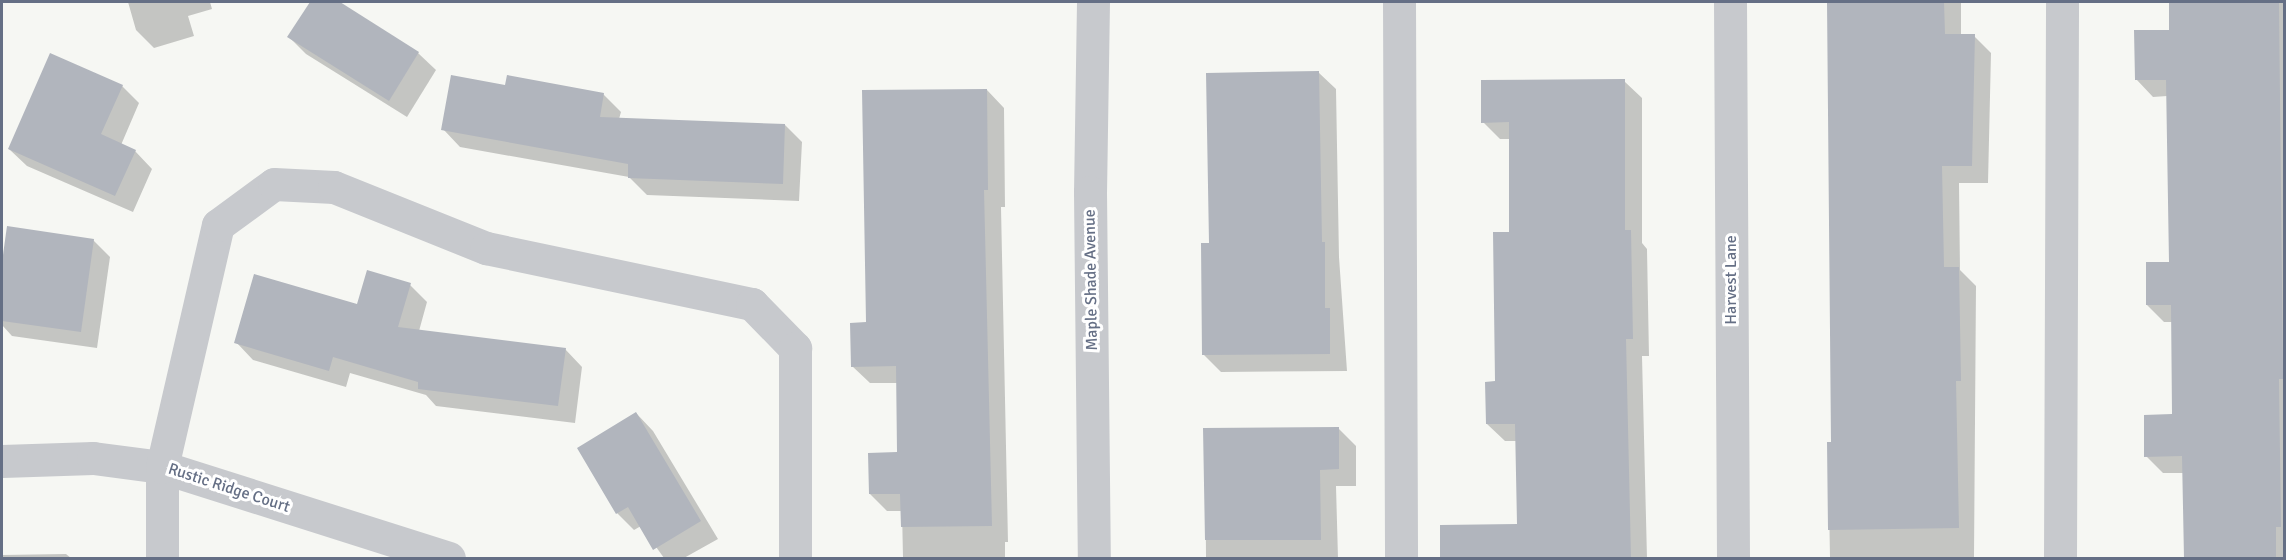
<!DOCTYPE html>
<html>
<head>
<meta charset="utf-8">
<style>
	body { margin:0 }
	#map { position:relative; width:2286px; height:560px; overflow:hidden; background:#f6f7f3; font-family:Signika,sans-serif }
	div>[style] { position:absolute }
	.shadow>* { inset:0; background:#0003 }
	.building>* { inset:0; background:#b1b5bd }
	.minor>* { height:33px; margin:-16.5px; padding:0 16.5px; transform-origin:16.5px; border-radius:16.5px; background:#c7c9cd }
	span { translate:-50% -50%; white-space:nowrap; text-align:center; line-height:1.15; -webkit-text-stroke:6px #fff; paint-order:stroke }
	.street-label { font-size:16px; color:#656f85 }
	.frame { position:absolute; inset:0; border:3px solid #656f85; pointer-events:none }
</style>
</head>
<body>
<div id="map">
	<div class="shadow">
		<div style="clip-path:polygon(128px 2px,210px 2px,212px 9px,188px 16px,194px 36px,154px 48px,136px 30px)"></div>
		<div style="clip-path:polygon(311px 2px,337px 2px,418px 53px,436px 70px,407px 117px,306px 54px,289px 37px)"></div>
		<div style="clip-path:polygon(1828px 2px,1961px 2px,1961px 36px,1974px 36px,1991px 53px,1988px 183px,1959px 183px,1960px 270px,1976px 286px,1974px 558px,1830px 558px,1828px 444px,1833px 444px)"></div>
		<div style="clip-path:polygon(2170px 2px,2284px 2px,2284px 558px,2151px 558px,2186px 558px,2184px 473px,2163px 473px,2146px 456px,2173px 416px,2173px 322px,2164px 322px,2147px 305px,2170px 264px,2167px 96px,2153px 97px,2136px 79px,2170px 32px)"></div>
		<div style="clip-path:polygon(1318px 72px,1336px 89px,1339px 257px,1347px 371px,1221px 372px,1204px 355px,1210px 244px)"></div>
		<div style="clip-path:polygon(1624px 81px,1642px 98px,1642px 243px,1647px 249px,1649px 356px,1642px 356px,1647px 558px,1496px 558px,1495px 526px,1519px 525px,1517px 441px,1505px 441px,1487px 424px,1497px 383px,1510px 234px,1511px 139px,1500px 139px,1483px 122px)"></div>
		<div style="clip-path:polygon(122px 86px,139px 103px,121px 145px,135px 151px,152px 169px,133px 212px,27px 166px,9px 149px)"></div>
		<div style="clip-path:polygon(506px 87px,603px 94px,621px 112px,619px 119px,785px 125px,802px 142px,799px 201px,647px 195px,629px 177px,460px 147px,443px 129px)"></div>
		<div style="clip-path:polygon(987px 90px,1004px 108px,1005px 207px,1001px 207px,1008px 542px,1005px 542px,1005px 558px,903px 558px,902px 511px,887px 511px,870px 494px,899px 454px,898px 383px,870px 383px,852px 366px,867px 324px)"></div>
		<div style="clip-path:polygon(8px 228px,93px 240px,110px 257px,97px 348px,12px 336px,2px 325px,2px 273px)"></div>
		<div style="clip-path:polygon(410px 285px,427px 302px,419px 331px,565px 349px,582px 367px,575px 423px,436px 406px,426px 395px,350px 373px,346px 387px,253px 360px,236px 342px,358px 306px)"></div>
		<div style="clip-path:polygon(636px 413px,653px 431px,718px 539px,684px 558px,664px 558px,641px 526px,634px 530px,617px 513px)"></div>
		<div style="clip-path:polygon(1339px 429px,1356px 446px,1356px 486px,1336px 486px,1338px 558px,1206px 558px,1205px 430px)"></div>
		<div style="clip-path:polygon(66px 554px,71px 558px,2px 558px,2px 555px)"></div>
	</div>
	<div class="building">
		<div style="clip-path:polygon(310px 2px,340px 2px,419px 52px,389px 101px,287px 37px)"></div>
		<div style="clip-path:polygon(1827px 2px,1944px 2px,1945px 34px,1975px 34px,1972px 166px,1942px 166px,1944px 267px,1959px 267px,1961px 381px,1956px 381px,1959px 528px,1828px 530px,1827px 442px,1831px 442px)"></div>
		<div style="clip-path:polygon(2169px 2px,2279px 2px,2283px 379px,2279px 379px,2281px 527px,2276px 527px,2276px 558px,2184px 558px,2182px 456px,2144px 457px,2144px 415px,2172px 414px,2171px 305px,2146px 305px,2146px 262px,2169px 262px,2166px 80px,2135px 80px,2134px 30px,2169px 30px)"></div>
		<div style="clip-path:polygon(50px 53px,123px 85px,101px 134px,136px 150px,115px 196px,8px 149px)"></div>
		<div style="clip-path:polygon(1319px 71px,1322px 242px,1325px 242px,1325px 308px,1330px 308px,1330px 354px,1202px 355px,1201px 243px,1209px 243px,1206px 73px)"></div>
		<div style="clip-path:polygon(451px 75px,505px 85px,507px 75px,604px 93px,600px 117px,785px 124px,783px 184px,628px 178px,628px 164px,441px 130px)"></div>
		<div style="clip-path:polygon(1625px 79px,1625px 230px,1631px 230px,1633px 339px,1626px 339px,1631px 558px,1440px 558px,1440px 525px,1517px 524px,1515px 424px,1486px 424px,1485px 382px,1495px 381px,1493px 232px,1509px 232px,1509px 122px,1481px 123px,1481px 80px)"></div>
		<div style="clip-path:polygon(987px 89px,988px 190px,984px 190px,992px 526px,901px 527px,900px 494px,869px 494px,868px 453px,897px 452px,896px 366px,851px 367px,850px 323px,866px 322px,862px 90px)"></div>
		<div style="clip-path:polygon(7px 226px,94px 239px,81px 332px,2px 321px,2px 262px)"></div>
		<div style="clip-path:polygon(367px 270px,411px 283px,398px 327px,566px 348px,558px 406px,418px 389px,418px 382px,333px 357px,329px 371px,234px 343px,254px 274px,357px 304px)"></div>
		<div style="clip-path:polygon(636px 412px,701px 521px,653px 550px,628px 507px,616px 514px,577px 448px)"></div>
		<div style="clip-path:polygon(1339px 427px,1339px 469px,1320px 470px,1321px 540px,1205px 540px,1203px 428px)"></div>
	</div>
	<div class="minor">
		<div style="left:1093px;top:2px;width:190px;rotate:90.9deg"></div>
		<div style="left:1090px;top:192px;width:366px;rotate:89.4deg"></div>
		<div style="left:1399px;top:2px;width:556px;rotate:89.79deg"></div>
		<div style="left:1730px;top:2px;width:556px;rotate:89.69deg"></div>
		<div style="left:2px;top:461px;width:91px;rotate:-1.9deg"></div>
		<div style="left:93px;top:458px;width:70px;rotate:7.4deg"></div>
		<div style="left:162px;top:467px;width:301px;rotate:17.6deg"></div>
		<div style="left:162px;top:558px;width:91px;rotate:-90deg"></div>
		<div style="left:162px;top:467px;width:248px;rotate:-77deg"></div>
		<div style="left:218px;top:225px;width:69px;rotate:-36.2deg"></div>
		<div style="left:274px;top:184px;width:60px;rotate:2.9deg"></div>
		<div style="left:334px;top:187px;width:164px;rotate:21.9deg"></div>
		<div style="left:486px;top:248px;width:272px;rotate:11.9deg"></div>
		<div style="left:752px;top:304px;width:62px;rotate:45.7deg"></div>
		<div style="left:795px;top:348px;width:210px;rotate:90deg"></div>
		<div style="left:2060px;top:558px;width:556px;rotate:-89.79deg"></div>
	</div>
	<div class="street-label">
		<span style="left:1091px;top:280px;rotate:-91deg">Maple Shade Avenue</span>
		<span style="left:1731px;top:280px;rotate:-90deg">Harvest Lane</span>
		<span style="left:229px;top:488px;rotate:18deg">Rustic Ridge Court</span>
	</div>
	<div class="frame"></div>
</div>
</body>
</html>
